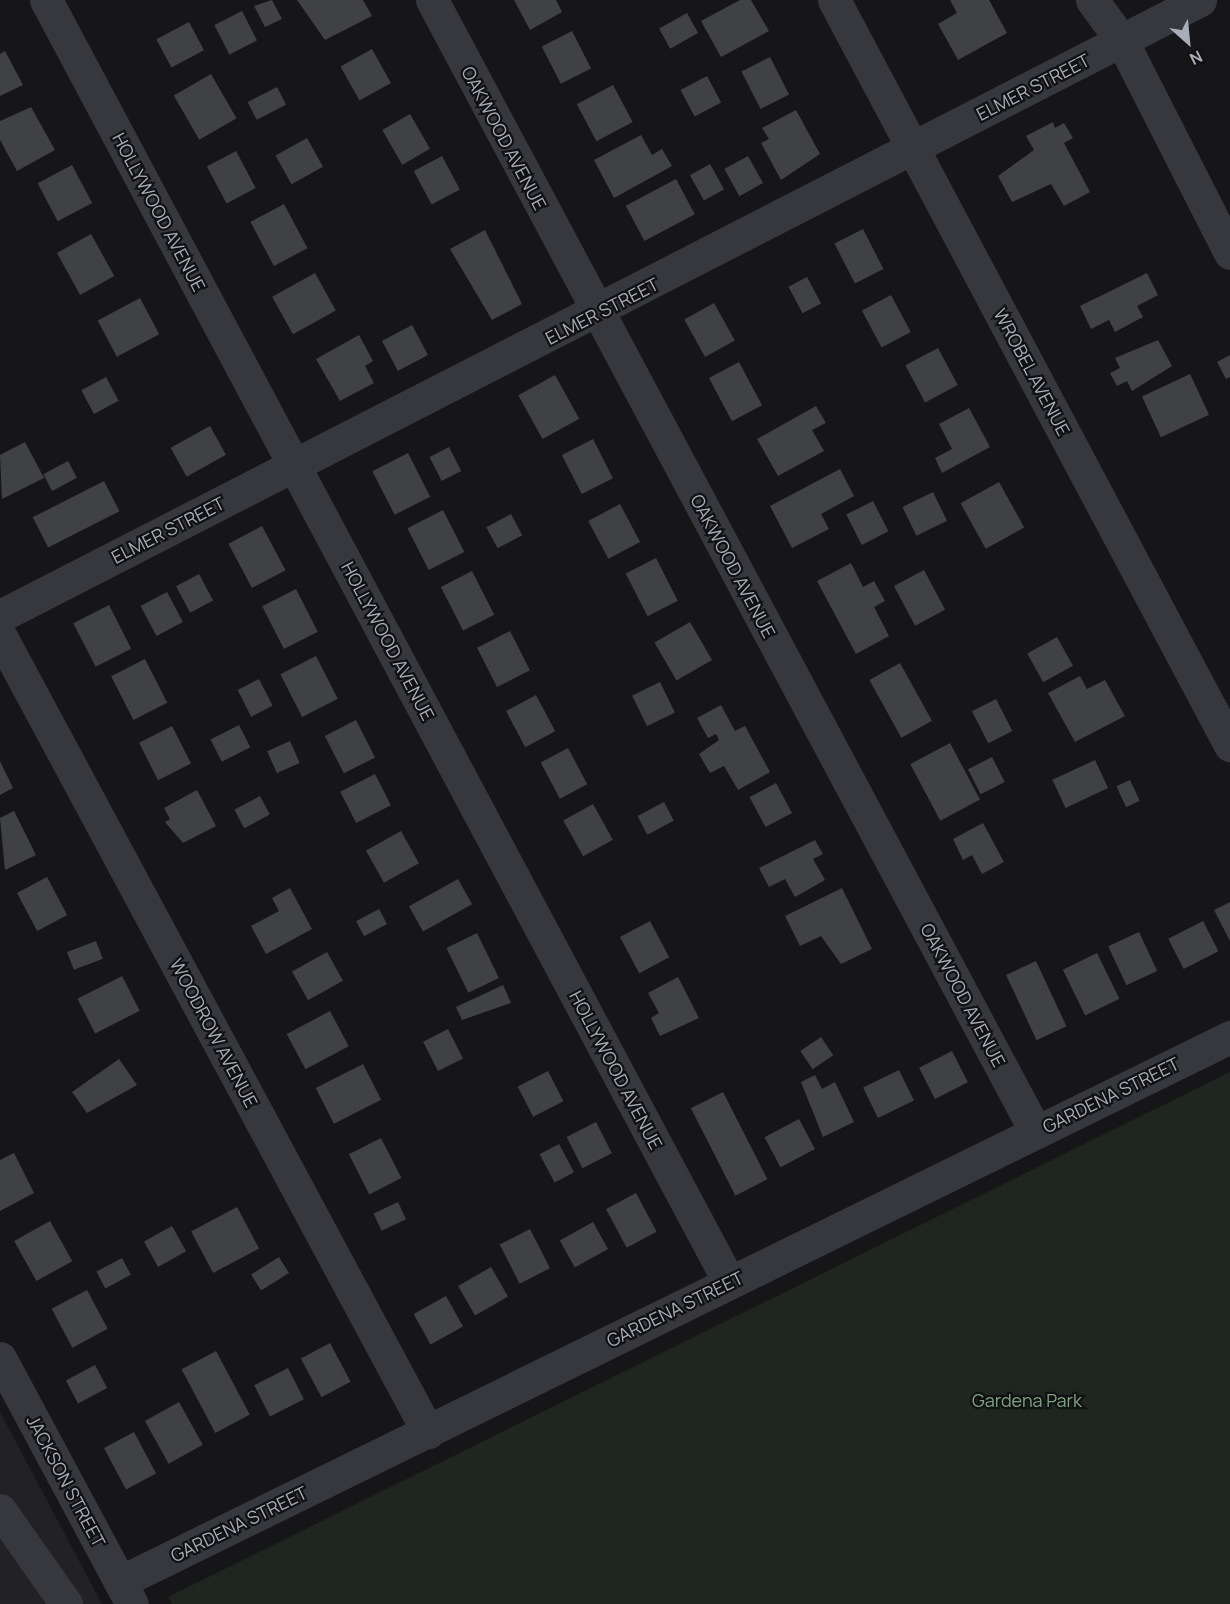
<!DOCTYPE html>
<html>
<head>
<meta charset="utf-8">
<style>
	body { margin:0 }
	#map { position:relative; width:1230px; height:1604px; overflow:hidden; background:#161618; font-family:Manrope,sans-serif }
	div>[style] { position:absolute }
	.built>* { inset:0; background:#222225 }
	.green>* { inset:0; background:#1e261f }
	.building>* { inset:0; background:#404145; transform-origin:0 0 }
	.minor>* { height:33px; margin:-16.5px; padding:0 16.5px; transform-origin:16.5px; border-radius:16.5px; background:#37383d }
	span { translate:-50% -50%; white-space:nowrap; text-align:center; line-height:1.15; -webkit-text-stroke:4.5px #111113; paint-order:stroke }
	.street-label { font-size:18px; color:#a8adb8 }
	.park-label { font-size:18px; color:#7fa381 }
	.north { position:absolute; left:1158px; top:12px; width:60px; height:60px; -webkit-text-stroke:4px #111113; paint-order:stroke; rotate:153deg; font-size:16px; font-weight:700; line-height:24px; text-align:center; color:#a8adb8 }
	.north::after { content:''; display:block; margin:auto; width:21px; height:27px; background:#a8adb8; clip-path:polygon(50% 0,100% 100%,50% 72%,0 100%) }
</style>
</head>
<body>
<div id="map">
	<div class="built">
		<div style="clip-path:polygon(0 1412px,102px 1604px,0 1604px)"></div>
	</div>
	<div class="green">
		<div style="clip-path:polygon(1230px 1072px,1230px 1604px,172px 1604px,168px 1597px)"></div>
	</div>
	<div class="building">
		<div style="clip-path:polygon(272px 0,282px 19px,265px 27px,254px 6px)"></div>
		<div style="clip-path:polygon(297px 0,363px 0,372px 16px,325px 40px)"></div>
		<div style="clip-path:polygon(514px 0,556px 0,562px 12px,530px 30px)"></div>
		<div style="clip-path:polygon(740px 0,751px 0,769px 31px,721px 57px,701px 21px)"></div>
		<div style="clip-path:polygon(950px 0,989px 0,1007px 33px,958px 60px,938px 24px,957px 13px)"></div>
		<div style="left:242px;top:11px;width:33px;height:31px;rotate:63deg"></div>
		<div style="left:687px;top:13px;width:23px;height:32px;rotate:61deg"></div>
		<div style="left:189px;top:22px;width:32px;height:37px;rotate:62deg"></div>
		<div style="left:572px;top:31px;width:42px;height:34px;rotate:63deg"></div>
		<div style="left:372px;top:49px;width:39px;height:36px;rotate:61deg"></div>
		<div style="clip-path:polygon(5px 51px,23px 85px,0 96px,0 54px)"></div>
		<div style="left:770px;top:57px;width:42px;height:32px;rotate:63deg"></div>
		<div style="left:211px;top:74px;width:51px;height:43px;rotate:60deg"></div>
		<div style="left:707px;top:76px;width:30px;height:30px;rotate:62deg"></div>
		<div style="left:613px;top:85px;width:42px;height:41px;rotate:62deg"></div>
		<div style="left:277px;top:87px;width:20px;height:33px;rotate:63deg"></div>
		<div style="clip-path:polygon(31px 107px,55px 150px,17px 171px,0 140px,0 121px)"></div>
		<div style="clip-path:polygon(796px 110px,820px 154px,781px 180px,761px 143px,769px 139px,762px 128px)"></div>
		<div style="left:410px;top:114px;width:40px;height:32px;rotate:60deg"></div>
		<div style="clip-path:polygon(1053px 122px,1055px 128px,1064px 123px,1073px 138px,1064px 143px,1090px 192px,1064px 206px,1051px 184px,1012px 202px,998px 176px,1034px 150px,1026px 136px)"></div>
		<div style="clip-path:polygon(641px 135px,652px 155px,662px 149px,672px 166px,614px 198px,594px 160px)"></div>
		<div style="left:307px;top:138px;width:33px;height:36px;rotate:61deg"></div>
		<div style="left:236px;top:151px;width:42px;height:33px;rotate:62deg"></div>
		<div style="left:442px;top:156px;width:38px;height:32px;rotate:62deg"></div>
		<div style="left:748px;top:156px;width:31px;height:27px;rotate:61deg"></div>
		<div style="left:710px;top:164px;width:29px;height:23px;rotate:61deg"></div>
		<div style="left:72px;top:165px;width:43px;height:39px;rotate:62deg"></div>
		<div style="left:676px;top:179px;width:40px;height:57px;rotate:62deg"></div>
		<div style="left:284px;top:204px;width:50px;height:38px;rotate:62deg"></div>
		<div style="left:863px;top:229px;width:45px;height:32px;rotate:63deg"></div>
		<div style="clip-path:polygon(485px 230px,522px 304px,492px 320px,450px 249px)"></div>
		<div style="left:91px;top:234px;width:48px;height:39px;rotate:61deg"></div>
		<div style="left:315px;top:273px;width:43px;height:49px;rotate:61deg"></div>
		<div style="clip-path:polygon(1147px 273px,1158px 295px,1137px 306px,1143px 317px,1115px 332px,1109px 320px,1091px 329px,1080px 306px)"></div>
		<div style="left:807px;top:277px;width:30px;height:21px;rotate:62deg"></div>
		<div style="left:891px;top:295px;width:42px;height:33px;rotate:62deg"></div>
		<div style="left:140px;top:298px;width:41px;height:48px;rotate:62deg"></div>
		<div style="left:714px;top:303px;width:43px;height:34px;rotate:61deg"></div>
		<div style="left:412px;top:325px;width:34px;height:34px;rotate:62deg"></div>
		<div style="clip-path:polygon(359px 335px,373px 361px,365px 366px,374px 383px,340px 401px,316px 359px)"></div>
		<div style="clip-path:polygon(1158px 340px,1172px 366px,1132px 391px,1127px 381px,1117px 386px,1110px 373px,1120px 368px,1115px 358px)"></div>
		<div style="left:938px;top:348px;width:42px;height:37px;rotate:62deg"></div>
		<div style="clip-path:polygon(1230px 355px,1230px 377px,1226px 379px,1217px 362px)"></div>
		<div style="left:739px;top:362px;width:49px;height:34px;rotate:62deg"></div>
		<div style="left:1190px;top:374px;width:45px;height:53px;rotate:65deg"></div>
		<div style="left:555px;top:375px;width:50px;height:42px;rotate:61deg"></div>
		<div style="left:106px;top:377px;width:27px;height:28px;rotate:62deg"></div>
		<div style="clip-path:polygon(816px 406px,826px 423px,812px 430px,824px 451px,778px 476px,757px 439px)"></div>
		<div style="clip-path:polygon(969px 408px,990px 447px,942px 473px,935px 458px,952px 449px,939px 424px)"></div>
		<div style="left:210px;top:426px;width:33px;height:45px;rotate:61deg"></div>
		<div style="left:593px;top:439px;width:44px;height:35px;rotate:63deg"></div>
		<div style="clip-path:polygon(25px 442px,44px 478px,2px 499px,0 455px)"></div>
		<div style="left:449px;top:447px;width:27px;height:22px;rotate:63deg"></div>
		<div style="left:408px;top:453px;width:49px;height:40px;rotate:63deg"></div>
		<div style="left:68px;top:461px;width:19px;height:28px;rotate:62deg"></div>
		<div style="clip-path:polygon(840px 469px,854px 496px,821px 514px,829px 529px,792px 548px,770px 506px)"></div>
		<div style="left:104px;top:481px;width:34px;height:80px;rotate:63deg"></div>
		<div style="left:999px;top:482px;width:52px;height:44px;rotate:61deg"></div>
		<div style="left:933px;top:492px;width:32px;height:34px;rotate:64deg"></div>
		<div style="left:873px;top:501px;width:34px;height:30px;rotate:63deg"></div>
		<div style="left:620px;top:504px;width:43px;height:36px;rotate:62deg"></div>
		<div style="left:443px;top:510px;width:47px;height:40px;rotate:63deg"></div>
		<div style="left:511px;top:514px;width:24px;height:28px;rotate:62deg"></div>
		<div style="left:262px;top:526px;width:50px;height:38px;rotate:62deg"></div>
		<div style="left:656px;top:558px;width:48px;height:34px;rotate:63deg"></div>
		<div style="clip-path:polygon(851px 563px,863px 587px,874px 581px,885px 601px,874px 607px,889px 636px,856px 654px,817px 581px)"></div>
		<div style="left:924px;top:570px;width:45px;height:34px;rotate:62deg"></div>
		<div style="left:472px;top:571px;width:49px;height:35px;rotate:63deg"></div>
		<div style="left:199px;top:574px;width:30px;height:26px;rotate:62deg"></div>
		<div style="left:296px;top:589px;width:48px;height:38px;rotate:63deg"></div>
		<div style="left:167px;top:592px;width:34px;height:30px;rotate:62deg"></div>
		<div style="left:109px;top:605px;width:49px;height:40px;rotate:63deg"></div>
		<div style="left:690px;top:622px;width:44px;height:41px;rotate:60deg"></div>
		<div style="left:510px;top:631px;width:44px;height:37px;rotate:63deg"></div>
		<div style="left:1057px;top:637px;width:33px;height:34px;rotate:61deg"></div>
		<div style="left:316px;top:656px;width:48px;height:40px;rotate:63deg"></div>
		<div style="left:145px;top:659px;width:49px;height:38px;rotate:63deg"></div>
		<div style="left:900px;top:663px;width:66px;height:35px;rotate:61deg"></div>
		<div style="clip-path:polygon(1080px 676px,1087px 689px,1105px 680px,1125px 716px,1075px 742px,1048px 693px)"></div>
		<div style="left:259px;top:679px;width:30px;height:24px;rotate:63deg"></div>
		<div style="left:660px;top:682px;width:34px;height:31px;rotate:64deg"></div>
		<div style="left:536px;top:695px;width:41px;height:34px;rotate:62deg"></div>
		<div style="left:996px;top:699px;width:36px;height:27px;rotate:63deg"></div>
		<div style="clip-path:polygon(721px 705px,735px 731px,745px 726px,770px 772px,738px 790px,724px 766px,710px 773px,699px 754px,719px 740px,716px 734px,708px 738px,697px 718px)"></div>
		<div style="left:356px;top:720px;width:42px;height:35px;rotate:63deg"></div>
		<div style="left:239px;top:725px;width:25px;height:32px;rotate:63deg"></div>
		<div style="left:172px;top:726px;width:42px;height:37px;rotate:63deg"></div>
		<div style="left:290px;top:741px;width:24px;height:25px;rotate:66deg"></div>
		<div style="left:950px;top:743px;width:64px;height:45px;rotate:62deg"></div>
		<div style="left:568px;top:748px;width:41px;height:31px;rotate:62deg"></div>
		<div style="left:992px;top:757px;width:28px;height:27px;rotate:63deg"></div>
		<div style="left:1095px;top:760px;width:31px;height:47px;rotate:65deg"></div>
		<div style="clip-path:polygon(0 761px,13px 788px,0 795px)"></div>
		<div style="left:375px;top:774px;width:35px;height:39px;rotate:63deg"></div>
		<div style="left:1130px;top:780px;width:23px;height:15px;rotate:65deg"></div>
		<div style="left:776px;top:783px;width:34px;height:30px;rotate:62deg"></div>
		<div style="clip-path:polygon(197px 790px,216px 826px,183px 843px,165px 822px,170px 819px,164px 808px)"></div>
		<div style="left:260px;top:796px;width:21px;height:29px;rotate:62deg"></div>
		<div style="left:664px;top:802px;width:21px;height:30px;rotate:62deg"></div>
		<div style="left:593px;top:804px;width:41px;height:34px;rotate:61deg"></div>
		<div style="clip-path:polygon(14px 811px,36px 855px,5px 870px,0 818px)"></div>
		<div style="clip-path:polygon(983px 823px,1004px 862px,982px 874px,972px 855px,963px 860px,953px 839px)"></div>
		<div style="left:401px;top:831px;width:37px;height:40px;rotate:61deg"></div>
		<div style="clip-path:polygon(815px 840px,823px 854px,813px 859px,825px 880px,795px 897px,785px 879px,769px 887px,759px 868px)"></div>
		<div style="left:47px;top:877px;width:43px;height:34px;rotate:62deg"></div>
		<div style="left:458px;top:879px;width:29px;height:56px;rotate:61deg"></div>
		<div style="clip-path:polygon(290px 888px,312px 929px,266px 954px,251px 926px,279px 911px,272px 898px)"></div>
		<div style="clip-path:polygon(842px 888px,872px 949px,841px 964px,821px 936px,800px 946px,785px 916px)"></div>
		<div style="clip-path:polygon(1230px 902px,1230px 941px,1214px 910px)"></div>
		<div style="left:379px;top:909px;width:17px;height:26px;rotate:62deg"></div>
		<div style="left:650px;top:921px;width:41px;height:34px;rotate:62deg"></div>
		<div style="left:1203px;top:921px;width:34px;height:39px;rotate:63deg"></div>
		<div style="left:1139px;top:932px;width:43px;height:34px;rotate:65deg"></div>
		<div style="left:477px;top:933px;width:50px;height:34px;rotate:64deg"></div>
		<div style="left:96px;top:941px;width:19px;height:31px;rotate:69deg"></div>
		<div style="left:327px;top:952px;width:33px;height:40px;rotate:61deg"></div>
		<div style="left:1097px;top:953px;width:51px;height:38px;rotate:64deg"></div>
		<div style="left:1036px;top:961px;width:72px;height:33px;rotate:65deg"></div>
		<div style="left:122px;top:976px;width:39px;height:50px;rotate:63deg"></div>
		<div style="clip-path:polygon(678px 977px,699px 1018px,660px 1036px,651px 1018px,659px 1013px,648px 993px)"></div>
		<div style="clip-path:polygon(503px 985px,511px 1003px,462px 1020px,456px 1007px)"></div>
		<div style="left:330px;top:1011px;width:40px;height:49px;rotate:62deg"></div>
		<div style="left:448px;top:1029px;width:33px;height:28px;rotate:63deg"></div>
		<div style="left:821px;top:1037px;width:22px;height:25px;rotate:56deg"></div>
		<div style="left:952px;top:1051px;width:35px;height:37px;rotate:63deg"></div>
		<div style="clip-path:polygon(119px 1059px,137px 1085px,87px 1113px,72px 1092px)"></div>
		<div style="left:363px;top:1064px;width:40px;height:53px;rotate:63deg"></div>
		<div style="left:899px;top:1070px;width:34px;height:40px;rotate:64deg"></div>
		<div style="left:548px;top:1071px;width:34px;height:34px;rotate:63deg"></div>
		<div style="clip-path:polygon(815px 1075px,822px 1089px,835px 1082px,854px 1122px,823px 1137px,801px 1082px)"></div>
		<div style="left:723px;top:1092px;width:98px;height:36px;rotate:63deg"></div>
		<div style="left:799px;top:1119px;width:34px;height:39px;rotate:62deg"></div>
		<div style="left:596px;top:1122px;width:35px;height:33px;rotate:63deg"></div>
		<div style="left:381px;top:1138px;width:45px;height:36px;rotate:63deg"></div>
		<div style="left:559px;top:1144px;width:32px;height:22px;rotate:62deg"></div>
		<div style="clip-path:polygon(14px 1153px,34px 1193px,0 1211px,0 1160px)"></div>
		<div style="left:636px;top:1193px;width:44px;height:34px;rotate:62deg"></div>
		<div style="left:398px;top:1202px;width:19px;height:27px;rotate:65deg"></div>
		<div style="left:237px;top:1207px;width:47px;height:52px;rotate:62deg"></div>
		<div style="left:50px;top:1221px;width:46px;height:41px;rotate:61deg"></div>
		<div style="left:593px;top:1222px;width:31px;height:38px;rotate:61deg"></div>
		<div style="left:172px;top:1226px;width:29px;height:32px;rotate:61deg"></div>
		<div style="left:530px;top:1229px;width:44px;height:34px;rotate:63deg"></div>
		<div style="left:279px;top:1257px;width:19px;height:33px;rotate:58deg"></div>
		<div style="left:122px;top:1258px;width:19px;height:29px;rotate:62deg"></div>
		<div style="left:491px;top:1267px;width:34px;height:38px;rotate:60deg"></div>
		<div style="left:87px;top:1290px;width:44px;height:40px;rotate:62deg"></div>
		<div style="left:446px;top:1296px;width:35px;height:37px;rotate:61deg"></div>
		<div style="left:330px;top:1343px;width:44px;height:33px;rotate:62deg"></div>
		<div style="left:216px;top:1351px;width:72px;height:39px;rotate:62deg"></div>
		<div style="left:95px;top:1365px;width:26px;height:33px;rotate:62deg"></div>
		<div style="left:288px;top:1368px;width:35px;height:38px;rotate:63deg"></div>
		<div style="left:179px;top:1402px;width:49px;height:39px;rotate:61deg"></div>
		<div style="left:134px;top:1432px;width:47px;height:34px;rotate:62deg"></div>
	</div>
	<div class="minor">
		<div style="left:46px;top:0;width:1453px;rotate:61.95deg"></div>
		<div style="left:432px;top:0;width:1283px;rotate:61.92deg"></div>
		<div style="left:834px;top:0;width:844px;rotate:62.01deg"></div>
		<div style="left:1092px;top:0;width:51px;rotate:53.8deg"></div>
		<div style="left:1122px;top:41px;width:238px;rotate:63deg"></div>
		<div style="left:0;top:616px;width:1349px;rotate:-27.17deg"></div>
		<div style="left:0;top:635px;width:905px;rotate:61.76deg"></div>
		<div style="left:0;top:1358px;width:279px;rotate:61.8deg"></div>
		<div style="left:0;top:1510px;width:115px;rotate:54.9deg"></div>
		<div style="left:120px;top:1582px;width:1237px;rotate:-26.15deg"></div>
	</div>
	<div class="street-label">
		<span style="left:1033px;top:87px;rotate:-27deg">ELMER STREET</span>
		<span style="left:504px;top:138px;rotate:62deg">OAKWOOD AVENUE</span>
		<span style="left:159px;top:212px;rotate:62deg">HOLLYWOOD AVENUE</span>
		<span style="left:602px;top:311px;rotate:-27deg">ELMER STREET</span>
		<span style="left:1032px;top:372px;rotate:62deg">WROBEL AVENUE</span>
		<span style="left:168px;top:530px;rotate:-27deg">ELMER STREET</span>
		<span style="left:733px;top:566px;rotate:62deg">OAKWOOD AVENUE</span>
		<span style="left:388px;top:641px;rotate:62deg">HOLLYWOOD AVENUE</span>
		<span style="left:963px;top:995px;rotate:62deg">OAKWOOD AVENUE</span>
		<span style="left:214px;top:1033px;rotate:62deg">WOODROW AVENUE</span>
		<span style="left:616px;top:1070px;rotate:62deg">HOLLYWOOD AVENUE</span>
		<span style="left:1111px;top:1095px;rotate:-26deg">GARDENA STREET</span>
		<span style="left:675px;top:1309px;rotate:-26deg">GARDENA STREET</span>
		<span style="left:66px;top:1481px;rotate:62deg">JACKSON STREET</span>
		<span style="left:239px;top:1524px;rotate:-26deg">GARDENA STREET</span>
	</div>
	<div class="park-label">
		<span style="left:1027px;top:1400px">Gardena Park</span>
	</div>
	<div class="north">N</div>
</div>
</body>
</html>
